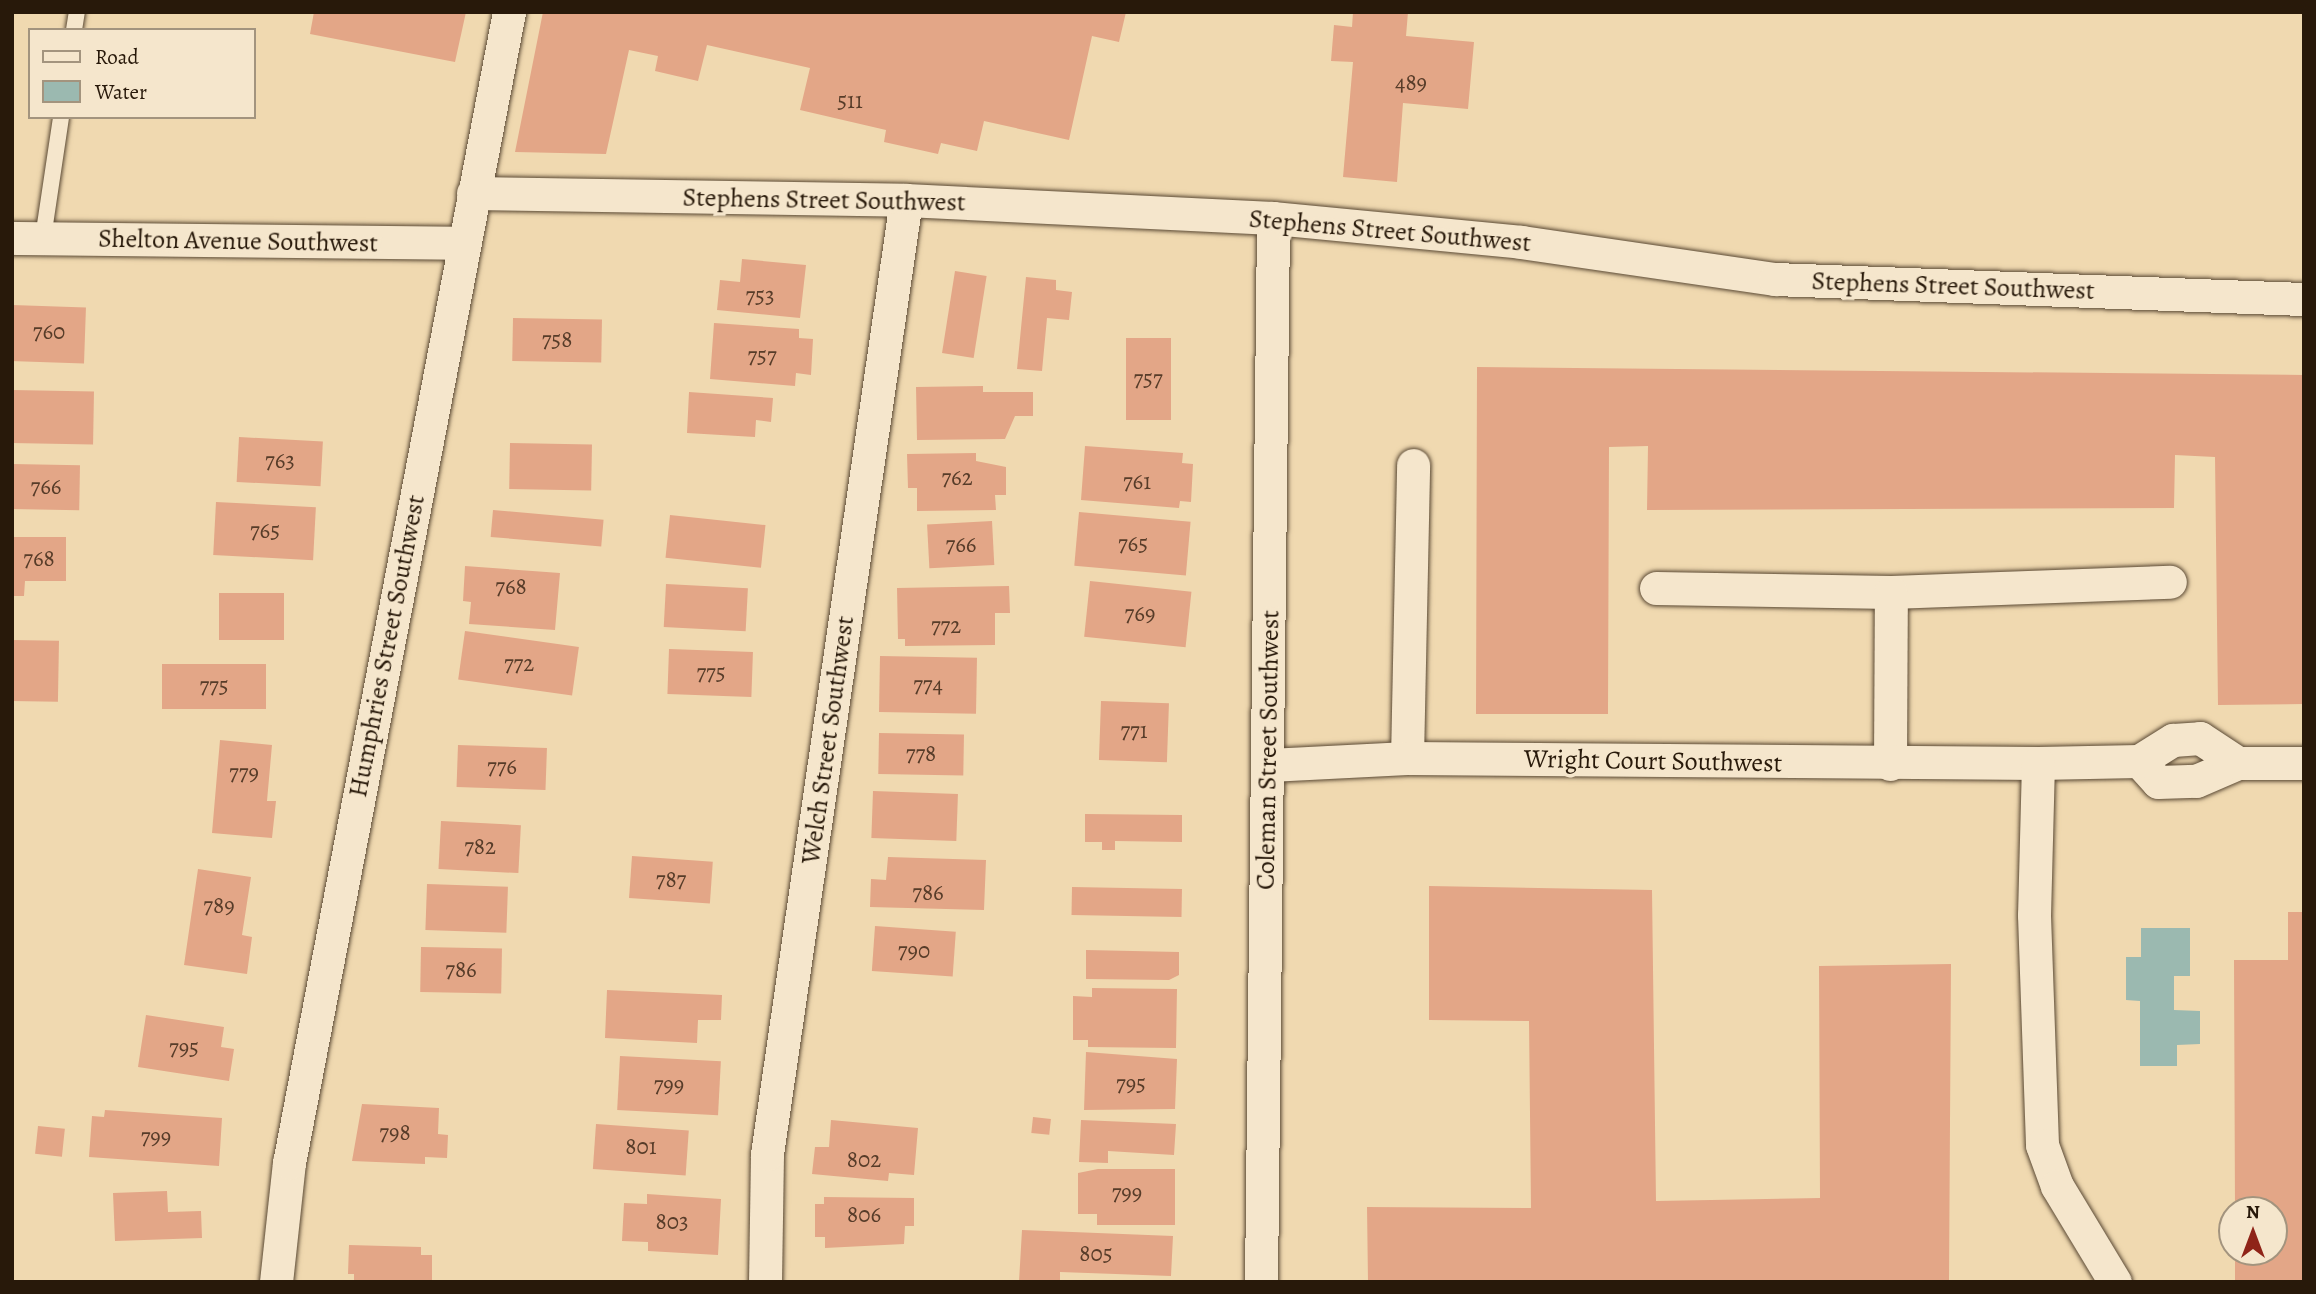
<!DOCTYPE html>
<html>
<head>
<meta charset="utf-8">
<style>
	body { margin:0 }
	#map { position:relative; width:2316px; height:1294px; overflow:hidden; background:#f0d9b0; font-family:Alegreya,serif }
	div>[style] { position:absolute }
	.water>* { inset:0; background:#9bb9b0 }
	.building>* { inset:0; background:#e3a687; transform-origin:0 0 }
	.roads { filter:drop-shadow(0 0 2px #5a4934) drop-shadow(0 0 2px #5a4934) }
	.lane>* { height:16px; margin:-8px; padding:0 8px; transform-origin:8px; border-radius:8px; background:#f5e6cc }
	.street>* { height:33px; margin:-16.5px; padding:0 16.5px; transform-origin:16.5px; border-radius:16.5px; background:#f5e6cc }
	span { translate:-50% -50%; white-space:nowrap; text-align:center; line-height:1.15; -webkit-text-stroke:7px #f5e6cc; paint-order:stroke }
	.number-label { font-size:23px; color:#573c29 }
	.number-label span { -webkit-text-stroke-width:0 }
	.street-label { font-size:26px; color:#28190a }
	.frame { position:absolute; inset:0; border:14px solid #28190a; pointer-events:none }
	.legend { position:absolute; left:28px; top:28px; width:228px; height:91px; box-sizing:border-box; background:#f5e6cc; border:2px solid #a3947e; margin:0; padding:9px 12px; list-style:none; font-size:21px; color:#28190a }
	.legend li { display:flex; align-items:center; gap:14px; height:35px }
	.legend b { width:35px; border:2px solid #a3947e }
	.north { position:absolute; left:2218px; top:1196px; width:70px; height:70px; box-sizing:border-box; background:#f5e6cc; border:2px solid #a3947e; border-radius:50%; rotate:0deg; font-size:19px; font-weight:700; line-height:28px; text-align:center; color:#28190a }
	.north::after { content:''; display:block; margin:auto; width:24px; height:32px; background:#8f2418; clip-path:polygon(50% 0,100% 100%,50% 72%,0 100%) }
</style>
</head>
<body>
<div id="map">
	<div class="water">
		<div style="clip-path:polygon(2141px 928px,2190px 928px,2190px 976px,2174px 976px,2174px 1010px,2200px 1011px,2200px 1044px,2177px 1045px,2177px 1066px,2140px 1066px,2140px 1001px,2126px 1000px,2126px 957px,2141px 957px)"></div>
	</div>
	<div class="building">
		<div style="clip-path:polygon(314px 12px,466px 12px,455px 62px,310px 34px)"></div>
		<div style="clip-path:polygon(543px 12px,1126px 12px,1119px 42px,1092px 36px,1069px 140px,984px 121px,977px 151px,941px 143px,938px 154px,884px 142px,886px 130px,800px 110px,810px 68px,707px 45px,698px 81px,655px 71px,658px 56px,629px 50px,606px 154px,515px 152px)"></div>
		<div style="clip-path:polygon(1353px 12px,1408px 12px,1406px 36px,1474px 42px,1468px 109px,1403px 103px,1397px 182px,1343px 177px,1353px 62px,1331px 61px,1334px 25px,1352px 27px)"></div>
		<div style="clip-path:polygon(742px 259px,806px 265px,800px 318px,717px 310px,720px 280px,740px 282px)"></div>
		<div style="left:955px;top:271px;width:32px;height:83px;rotate:9deg"></div>
		<div style="clip-path:polygon(1026px 277px,1056px 280px,1056px 290px,1072px 292px,1069px 320px,1047px 318px,1042px 371px,1017px 369px)"></div>
		<div style="left:12px;top:305px;width:74px;height:56px;rotate:2deg"></div>
		<div style="left:513px;top:318px;width:89px;height:43px;rotate:1deg"></div>
		<div style="clip-path:polygon(714px 323px,799px 329px,799px 338px,813px 339px,811px 375px,796px 373px,795px 386px,710px 379px)"></div>
		<div style="left:1126px;top:338px;width:45px;height:82px"></div>
		<div style="clip-path:polygon(1477px 367px,2304px 375px,2304px 704px,2218px 705px,2215px 457px,2175px 455px,2174px 508px,1647px 510px,1648px 446px,1609px 447px,1608px 714px,1476px 714px)"></div>
		<div style="clip-path:polygon(983px 386px,983px 392px,1033px 392px,1033px 416px,1015px 416px,1005px 439px,917px 440px,916px 387px)"></div>
		<div style="left:12px;top:390px;width:82px;height:53px;rotate:1deg"></div>
		<div style="clip-path:polygon(689px 392px,773px 398px,771px 422px,756px 420px,755px 437px,687px 433px)"></div>
		<div style="left:239px;top:437px;width:84px;height:45px;rotate:3deg"></div>
		<div style="left:510px;top:443px;width:82px;height:46px;rotate:1deg"></div>
		<div style="clip-path:polygon(1085px 446px,1183px 453px,1182px 463px,1193px 464px,1191px 502px,1180px 501px,1179px 508px,1081px 500px)"></div>
		<div style="clip-path:polygon(976px 453px,976px 461px,1006px 467px,1006px 495px,995px 495px,996px 510px,917px 511px,917px 488px,908px 488px,907px 454px)"></div>
		<div style="left:12px;top:464px;width:68px;height:45px;rotate:1deg"></div>
		<div style="left:216px;top:502px;width:100px;height:53px;rotate:3deg"></div>
		<div style="left:493px;top:510px;width:111px;height:27px;rotate:5deg"></div>
		<div style="left:1079px;top:512px;width:112px;height:54px;rotate:5deg"></div>
		<div style="left:670px;top:515px;width:96px;height:43px;rotate:6deg"></div>
		<div style="left:992px;top:521px;width:44px;height:65px;rotate:87deg"></div>
		<div style="clip-path:polygon(12px 537px,66px 537px,66px 581px,25px 581px,24px 596px,12px 596px)"></div>
		<div style="clip-path:polygon(465px 566px,560px 573px,555px 630px,469px 624px,471px 602px,463px 601px)"></div>
		<div style="left:1090px;top:581px;width:102px;height:56px;rotate:6deg"></div>
		<div style="left:666px;top:584px;width:82px;height:43px;rotate:3deg"></div>
		<div style="clip-path:polygon(1009px 586px,1010px 613px,995px 613px,995px 645px,905px 646px,905px 639px,898px 639px,897px 588px)"></div>
		<div style="left:219px;top:593px;width:65px;height:47px"></div>
		<div style="left:465px;top:631px;width:115px;height:49px;rotate:8deg"></div>
		<div style="left:12px;top:640px;width:47px;height:61px;rotate:1deg"></div>
		<div style="left:669px;top:649px;width:84px;height:45px;rotate:2deg"></div>
		<div style="left:880px;top:656px;width:97px;height:56px;rotate:1deg"></div>
		<div style="left:266px;top:664px;width:45px;height:104px;rotate:90deg"></div>
		<div style="left:1101px;top:701px;width:68px;height:59px;rotate:2deg"></div>
		<div style="left:879px;top:733px;width:85px;height:41px;rotate:1deg"></div>
		<div style="clip-path:polygon(220px 740px,272px 745px,267px 801px,276px 801px,272px 838px,212px 833px)"></div>
		<div style="left:458px;top:745px;width:89px;height:42px;rotate:2deg"></div>
		<div style="left:873px;top:791px;width:85px;height:47px;rotate:2deg"></div>
		<div style="clip-path:polygon(1085px 814px,1182px 815px,1182px 842px,1115px 841px,1115px 850px,1102px 850px,1102px 842px,1085px 842px)"></div>
		<div style="left:441px;top:821px;width:80px;height:48px;rotate:3deg"></div>
		<div style="left:632px;top:856px;width:81px;height:42px;rotate:4deg"></div>
		<div style="clip-path:polygon(888px 857px,986px 860px,984px 910px,870px 907px,871px 879px,886px 880px)"></div>
		<div style="clip-path:polygon(198px 869px,251px 877px,242px 935px,252px 937px,247px 974px,184px 965px)"></div>
		<div style="left:427px;top:884px;width:81px;height:46px;rotate:2deg"></div>
		<div style="clip-path:polygon(1429px 886px,1652px 890px,1656px 1201px,1820px 1198px,1819px 966px,1951px 964px,1949px 1282px,1368px 1282px,1367px 1207px,1531px 1208px,1529px 1021px,1429px 1020px)"></div>
		<div style="left:1072px;top:887px;width:110px;height:28px;rotate:1deg"></div>
		<div style="clip-path:polygon(2288px 912px,2304px 912px,2304px 1282px,2235px 1282px,2235px 1252px,2274px 1252px,2274px 1210px,2235px 1210px,2234px 960px,2288px 960px)"></div>
		<div style="left:875px;top:926px;width:81px;height:45px;rotate:4deg"></div>
		<div style="left:421px;top:947px;width:81px;height:45px;rotate:1deg"></div>
		<div style="clip-path:polygon(1086px 950px,1179px 952px,1179px 975px,1169px 980px,1086px 979px)"></div>
		<div style="clip-path:polygon(1092px 988px,1177px 989px,1176px 1048px,1088px 1047px,1088px 1040px,1073px 1040px,1073px 996px,1092px 997px)"></div>
		<div style="clip-path:polygon(607px 990px,722px 995px,721px 1020px,698px 1020px,697px 1043px,605px 1038px)"></div>
		<div style="clip-path:polygon(146px 1015px,224px 1027px,221px 1047px,234px 1049px,229px 1081px,138px 1067px)"></div>
		<div style="clip-path:polygon(1086px 1052px,1177px 1059px,1175px 1109px,1084px 1110px)"></div>
		<div style="left:620px;top:1056px;width:101px;height:54px;rotate:3deg"></div>
		<div style="clip-path:polygon(362px 1104px,439px 1108px,438px 1134px,448px 1135px,447px 1158px,425px 1157px,425px 1164px,352px 1161px)"></div>
		<div style="clip-path:polygon(105px 1110px,222px 1118px,219px 1166px,89px 1157px,92px 1116px,104px 1117px)"></div>
		<div style="left:1033px;top:1117px;width:18px;height:16px;rotate:6deg"></div>
		<div style="clip-path:polygon(831px 1120px,918px 1128px,914px 1175px,889px 1173px,888px 1181px,812px 1174px,815px 1147px,829px 1147px)"></div>
		<div style="clip-path:polygon(1081px 1120px,1176px 1124px,1174px 1155px,1108px 1151px,1108px 1163px,1079px 1162px)"></div>
		<div style="left:596px;top:1124px;width:93px;height:45px;rotate:4deg"></div>
		<div style="left:38px;top:1126px;width:27px;height:28px;rotate:6deg"></div>
		<div style="clip-path:polygon(1098px 1169px,1175px 1169px,1175px 1225px,1097px 1225px,1097px 1214px,1078px 1214px,1078px 1173px)"></div>
		<div style="clip-path:polygon(167px 1191px,168px 1212px,201px 1211px,202px 1238px,115px 1241px,113px 1193px)"></div>
		<div style="clip-path:polygon(647px 1194px,721px 1199px,718px 1255px,648px 1251px,648px 1242px,622px 1241px,624px 1203px,647px 1204px)"></div>
		<div style="clip-path:polygon(824px 1197px,914px 1198px,914px 1226px,905px 1226px,904px 1244px,825px 1248px,825px 1237px,815px 1237px,815px 1204px,824px 1204px)"></div>
		<div style="clip-path:polygon(1022px 1230px,1173px 1236px,1171px 1276px,1060px 1272px,1060px 1282px,1019px 1282px)"></div>
		<div style="clip-path:polygon(349px 1245px,421px 1247px,421px 1255px,432px 1255px,432px 1282px,354px 1282px,354px 1274px,348px 1274px)"></div>
	</div>
	<div class="roads">
		<div class="lane">
			<div style="left:74px;top:30px;width:18px;rotate:-81deg"></div>
			<div style="left:43px;top:238px;width:122px;rotate:-81.5deg"></div>
		</div>
		<div class="street">
			<div style="left:473px;top:193px;width:433px;rotate:0.9deg"></div>
			<div style="left:906px;top:200px;width:367px;rotate:2.8deg"></div>
			<div style="left:1273px;top:218px;width:249px;rotate:5.5deg"></div>
			<div style="left:1521px;top:242px;width:257px;rotate:8.3deg"></div>
			<div style="left:1775px;top:279px;width:529px;rotate:2.17deg"></div>
			<div style="left:12px;top:238px;width:452px;rotate:0.6deg"></div>
			<div style="left:1656px;top:588px;width:235px;rotate:1deg"></div>
			<div style="left:1891px;top:592px;width:279px;rotate:-2.1deg"></div>
			<div style="left:1407px;top:758px;width:293px;rotate:-88.8deg"></div>
			<div style="left:2139px;top:761px;width:28px;rotate:48deg"></div>
			<div style="left:2158px;top:782px;width:38px;rotate:-2deg"></div>
			<div style="left:2196px;top:781px;width:46px;rotate:-23.2deg"></div>
			<div style="left:2238px;top:763px;width:66px"></div>
			<div style="left:2139px;top:761px;width:40px;rotate:-32deg"></div>
			<div style="left:2173px;top:740px;width:27px;rotate:-4deg"></div>
			<div style="left:2200px;top:738px;width:45px;rotate:33.3deg"></div>
			<div style="left:2038px;top:763px;width:101px;rotate:-1.1deg"></div>
			<div style="left:1890px;top:764px;width:172px;rotate:-89.7deg"></div>
			<div style="left:1269px;top:765px;width:138px;rotate:-2.9deg"></div>
			<div style="left:1407px;top:758px;width:631px;rotate:0.45deg"></div>
			<div style="left:2038px;top:763px;width:152px;rotate:91.5deg"></div>
			<div style="left:2034px;top:915px;width:230px;rotate:88deg"></div>
			<div style="left:2042px;top:1145px;width:44px;rotate:69.9deg"></div>
			<div style="left:2057px;top:1186px;width:112px;rotate:58.9deg"></div>
			<div style="left:276px;top:1282px;width:120px;rotate:-83.8deg"></div>
			<div style="left:289px;top:1163px;width:1172px;rotate:-79.18deg"></div>
			<div style="left:765px;top:1282px;width:128px;rotate:-89.1deg"></div>
			<div style="left:767px;top:1154px;width:964px;rotate:-81.71deg"></div>
			<div style="left:1261px;top:1282px;width:1064px;rotate:-89.35deg"></div>
		</div>
	</div>
	<div class="number-label">
		<span style="left:1411px;top:83px">489</span>
		<span style="left:850px;top:101px">511</span>
		<span style="left:760px;top:296px">753</span>
		<span style="left:49px;top:332px">760</span>
		<span style="left:557px;top:340px">758</span>
		<span style="left:762px;top:356px">757</span>
		<span style="left:1148px;top:379px">757</span>
		<span style="left:280px;top:461px">763</span>
		<span style="left:957px;top:478px">762</span>
		<span style="left:1137px;top:482px">761</span>
		<span style="left:46px;top:487px">766</span>
		<span style="left:265px;top:531px">765</span>
		<span style="left:1133px;top:544px">765</span>
		<span style="left:961px;top:545px">766</span>
		<span style="left:39px;top:559px">768</span>
		<span style="left:511px;top:587px">768</span>
		<span style="left:1140px;top:614px">769</span>
		<span style="left:946px;top:626px">772</span>
		<span style="left:519px;top:664px">772</span>
		<span style="left:711px;top:673px">775</span>
		<span style="left:928px;top:685px">774</span>
		<span style="left:214px;top:686px">775</span>
		<span style="left:1134px;top:731px">771</span>
		<span style="left:921px;top:754px">778</span>
		<span style="left:502px;top:767px">776</span>
		<span style="left:244px;top:773px">779</span>
		<span style="left:480px;top:847px">782</span>
		<span style="left:671px;top:880px">787</span>
		<span style="left:928px;top:893px">786</span>
		<span style="left:219px;top:906px">789</span>
		<span style="left:914px;top:951px">790</span>
		<span style="left:461px;top:970px">786</span>
		<span style="left:184px;top:1048px">795</span>
		<span style="left:1131px;top:1084px">795</span>
		<span style="left:669px;top:1085px">799</span>
		<span style="left:395px;top:1133px">798</span>
		<span style="left:156px;top:1137px">799</span>
		<span style="left:641px;top:1147px">801</span>
		<span style="left:864px;top:1160px">802</span>
		<span style="left:1127px;top:1193px">799</span>
		<span style="left:864px;top:1215px">806</span>
		<span style="left:672px;top:1222px">803</span>
		<span style="left:1096px;top:1254px">805</span>
	</div>
	<div class="street-label">
		<span style="left:824px;top:200px;rotate:1deg">Stephens Street Southwest</span>
		<span style="left:1390px;top:231px;rotate:5deg">Stephens Street Southwest</span>
		<span style="left:238px;top:241px;rotate:1deg">Shelton Avenue Southwest</span>
		<span style="left:1953px;top:286px;rotate:2deg">Stephens Street Southwest</span>
		<span style="left:387px;top:646px;rotate:-79deg">Humphries Street Southwest</span>
		<span style="left:828px;top:740px;rotate:-82deg">Welch Street Southwest</span>
		<span style="left:1268px;top:750px;rotate:-89deg">Coleman Street Southwest</span>
		<span style="left:1653px;top:761px;rotate:1deg">Wright Court Southwest</span>
	</div>
	<div class="frame"></div>
	<ul class="legend">
	<li><b style="height:9px;background:#f5e6cc"></b>Road</li>
	<li><b style="height:19px;background:#9bb9b0"></b>Water</li>
	</ul>
	<div class="north">N</div>
</div>
</body>
</html>
